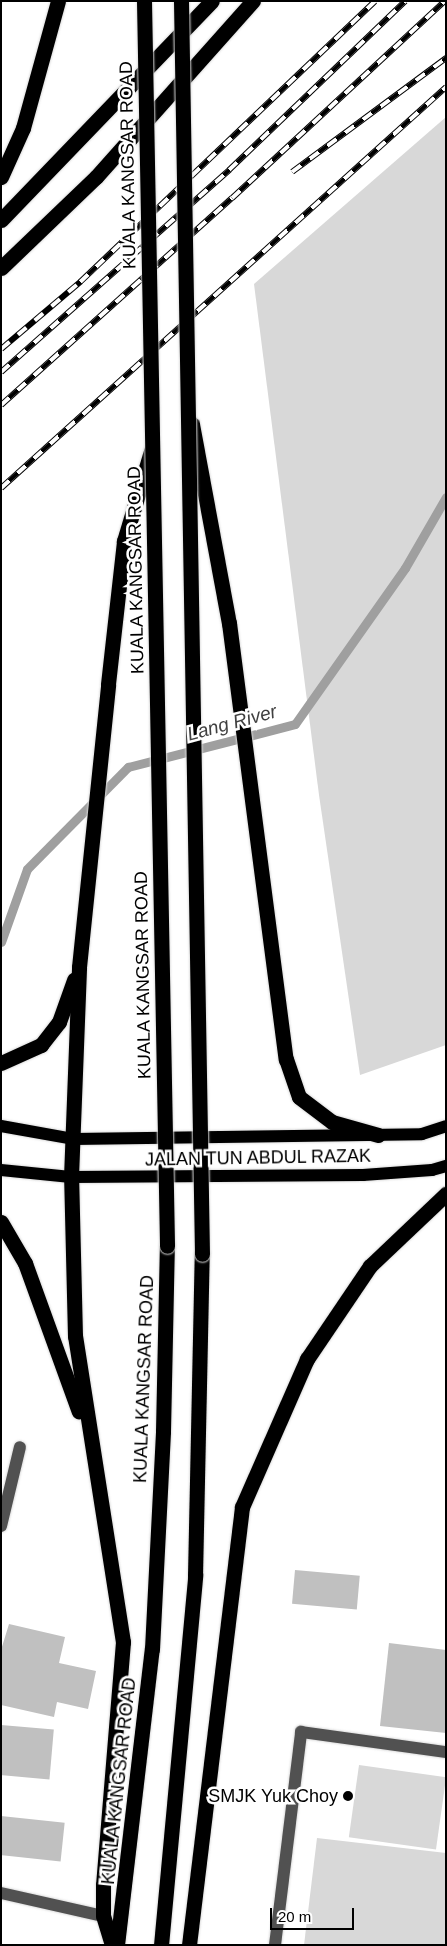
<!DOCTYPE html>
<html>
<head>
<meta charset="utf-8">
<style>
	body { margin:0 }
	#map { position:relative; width:447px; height:1946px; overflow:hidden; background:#fff; font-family:Helvetica,sans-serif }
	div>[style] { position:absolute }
	.green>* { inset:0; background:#d8d8d8; transform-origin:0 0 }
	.stream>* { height:9px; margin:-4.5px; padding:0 4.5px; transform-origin:4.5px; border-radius:4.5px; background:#9f9f9f }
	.building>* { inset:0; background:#c0c0c0; transform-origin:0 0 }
	.roads { filter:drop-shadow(0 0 1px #dbdbdb) drop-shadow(0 0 1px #dbdbdb) }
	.minor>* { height:12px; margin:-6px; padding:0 6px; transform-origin:6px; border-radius:6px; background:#515151 }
	.major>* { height:12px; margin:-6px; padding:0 6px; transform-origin:6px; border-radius:6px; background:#000 }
	.highway>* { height:15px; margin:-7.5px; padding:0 7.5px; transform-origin:7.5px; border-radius:7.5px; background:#000 }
	.rail>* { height:5.5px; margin-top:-2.75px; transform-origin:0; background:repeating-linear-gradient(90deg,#fff 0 11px,#000 0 22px); box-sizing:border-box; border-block:1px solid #000 }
	.bridges { filter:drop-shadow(0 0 1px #dbdbdb) drop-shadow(0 0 1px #dbdbdb) }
	.highway-bridge>* { height:15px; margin:-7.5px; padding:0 7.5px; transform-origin:7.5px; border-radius:7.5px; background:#000 }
	.dots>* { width:14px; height:14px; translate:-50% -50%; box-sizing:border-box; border:2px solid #fff; border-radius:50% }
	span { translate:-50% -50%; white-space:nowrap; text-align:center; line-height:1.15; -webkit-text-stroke:5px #fff; paint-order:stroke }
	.street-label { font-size:18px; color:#000 }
	.poi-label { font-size:18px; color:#000 }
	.right { translate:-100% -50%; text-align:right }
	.water-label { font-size:19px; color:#404040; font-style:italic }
	.frame { position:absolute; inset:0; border:2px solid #000; pointer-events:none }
	.scale { position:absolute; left:270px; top:1908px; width:84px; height:22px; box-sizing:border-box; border:2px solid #000; border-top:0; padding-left:6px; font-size:15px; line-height:18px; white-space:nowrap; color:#000; -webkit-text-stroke:4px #fff; paint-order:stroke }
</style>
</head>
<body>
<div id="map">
	<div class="green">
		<div style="clip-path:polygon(446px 117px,446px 1045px,360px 1075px,319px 795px,254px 284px)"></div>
		<div style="left:359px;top:1765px;width:88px;height:73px;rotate:8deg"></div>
		<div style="clip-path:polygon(317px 1838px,446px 1853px,446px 1945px,304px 1945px)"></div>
	</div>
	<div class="stream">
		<div style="left:1px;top:942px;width:77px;rotate:-70.4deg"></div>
		<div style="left:27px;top:869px;width:144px;rotate:-45.3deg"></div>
		<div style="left:128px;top:767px;width:172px;rotate:-14.4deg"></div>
		<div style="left:295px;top:724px;width:191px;rotate:-54.8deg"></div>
		<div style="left:405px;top:568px;width:82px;rotate:-60deg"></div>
	</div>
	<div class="building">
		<div style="left:295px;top:1570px;width:65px;height:34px;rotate:5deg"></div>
		<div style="clip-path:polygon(9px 1624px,65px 1637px,59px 1663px,96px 1671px,88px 1709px,57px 1702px,54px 1717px,1px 1705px,1px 1650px)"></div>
		<div style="clip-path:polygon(389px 1643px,446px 1650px,446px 1733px,380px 1726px)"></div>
		<div style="left:1px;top:1725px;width:53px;height:50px;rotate:5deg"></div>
		<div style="left:1px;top:1816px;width:64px;height:39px;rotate:6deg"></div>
	</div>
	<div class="roads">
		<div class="minor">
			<div style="left:1px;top:1526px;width:81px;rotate:-76.5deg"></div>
			<div style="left:1px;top:1893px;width:105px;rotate:12.7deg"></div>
			<div style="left:275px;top:1945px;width:215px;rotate:-83deg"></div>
			<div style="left:301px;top:1732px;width:146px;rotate:7.9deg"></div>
		</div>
		<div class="major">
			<div style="left:1px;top:1126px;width:73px;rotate:10.2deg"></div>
			<div style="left:73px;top:1139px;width:349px;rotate:-0.8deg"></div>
			<div style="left:422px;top:1134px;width:25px;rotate:-18deg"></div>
			<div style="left:1px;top:1170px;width:70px;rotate:5.7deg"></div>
			<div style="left:71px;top:1177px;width:292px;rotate:-0.4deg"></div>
			<div style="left:363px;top:1175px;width:69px;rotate:-4.1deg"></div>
			<div style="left:432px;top:1170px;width:15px;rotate:-16deg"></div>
		</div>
		<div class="highway">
			<div style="left:1px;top:177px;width:54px;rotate:-65.8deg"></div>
			<div style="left:23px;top:128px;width:132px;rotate:-74.6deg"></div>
			<div style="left:1px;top:220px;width:304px;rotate:-46.1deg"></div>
			<div style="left:1px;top:268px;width:132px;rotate:-43.8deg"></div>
			<div style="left:96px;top:177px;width:236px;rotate:-48.3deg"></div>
			<div style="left:192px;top:424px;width:202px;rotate:79.5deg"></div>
			<div style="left:229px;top:623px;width:440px;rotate:82.6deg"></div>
			<div style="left:286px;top:1059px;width:40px;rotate:71.1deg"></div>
			<div style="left:299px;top:1097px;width:41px;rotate:37.1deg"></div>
			<div style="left:332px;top:1122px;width:48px;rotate:15.8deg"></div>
			<div style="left:1px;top:1063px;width:44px;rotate:-24.2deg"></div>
			<div style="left:41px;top:1045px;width:29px;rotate:-52deg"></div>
			<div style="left:59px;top:1022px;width:45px;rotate:-70.3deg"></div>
			<div style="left:1px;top:1222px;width:48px;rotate:59.7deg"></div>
			<div style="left:25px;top:1263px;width:158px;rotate:70.1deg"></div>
			<div style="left:112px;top:1945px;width:30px;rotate:-107deg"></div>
			<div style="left:103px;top:1916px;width:31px;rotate:-90deg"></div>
			<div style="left:103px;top:1885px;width:244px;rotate:-85.3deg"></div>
			<div style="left:123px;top:1642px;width:310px;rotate:-98.9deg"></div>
			<div style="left:75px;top:1336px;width:159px;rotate:-91.4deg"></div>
			<div style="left:71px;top:1177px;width:210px;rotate:-87.8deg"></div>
			<div style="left:79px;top:967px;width:284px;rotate:-84.1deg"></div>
			<div style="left:108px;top:684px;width:144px;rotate:-83.6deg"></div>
			<div style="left:124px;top:541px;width:94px;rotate:-73.3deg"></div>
			<div style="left:117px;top:1945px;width:298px;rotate:-83.3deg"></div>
			<div style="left:152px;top:1649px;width:218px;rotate:-87.1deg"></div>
			<div style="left:163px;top:1431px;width:185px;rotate:-88.8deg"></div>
			<div style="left:161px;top:1945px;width:371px;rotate:-84.7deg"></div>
			<div style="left:195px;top:1576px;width:322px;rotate:-88.8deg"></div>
			<div style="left:189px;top:1945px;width:441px;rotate:-83.1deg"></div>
			<div style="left:242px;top:1507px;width:162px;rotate:-66.3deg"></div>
			<div style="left:307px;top:1359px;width:112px;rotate:-55.9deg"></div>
			<div style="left:370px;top:1266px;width:105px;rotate:-43.5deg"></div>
		</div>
	</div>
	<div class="rail">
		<div style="left:292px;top:172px;width:192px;rotate:-36.5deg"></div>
		<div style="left:1px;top:349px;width:104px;rotate:-40.3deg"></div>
		<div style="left:80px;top:282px;width:407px;rotate:-43.6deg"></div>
		<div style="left:1px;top:372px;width:305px;rotate:-41.5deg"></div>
		<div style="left:229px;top:170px;width:244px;rotate:-43.8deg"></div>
		<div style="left:1px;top:405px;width:310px;rotate:-41.9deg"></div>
		<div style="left:232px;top:198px;width:290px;rotate:-42.8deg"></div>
		<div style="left:1px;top:488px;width:599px;rotate:-42.02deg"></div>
	</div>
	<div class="bridges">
		<div class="highway-bridge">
			<div style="left:144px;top:1px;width:1245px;rotate:88.94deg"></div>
			<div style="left:181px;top:1px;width:1253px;rotate:89.04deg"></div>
		</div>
	</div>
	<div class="dots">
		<div style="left:348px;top:1796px;background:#000"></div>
	</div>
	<div class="street-label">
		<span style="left:128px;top:165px;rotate:-91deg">KUALA KANGSAR ROAD</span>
		<span style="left:136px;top:570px;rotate:-91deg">KUALA KANGSAR ROAD</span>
		<span style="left:143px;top:975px;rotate:-91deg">KUALA KANGSAR ROAD</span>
		<span style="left:258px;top:1158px;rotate:-1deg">JALAN TUN ABDUL RAZAK</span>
		<span style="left:144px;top:1379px;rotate:-88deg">KUALA KANGSAR ROAD</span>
		<span style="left:119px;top:1781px;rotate:-84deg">KUALA KANGSAR ROAD</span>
	</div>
	<div class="poi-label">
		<span class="right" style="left:338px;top:1796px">SMJK Yuk Choy</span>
	</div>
	<div class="water-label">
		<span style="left:232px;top:723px;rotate:-15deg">Lang River</span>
	</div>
	<div class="frame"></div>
	<div class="scale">20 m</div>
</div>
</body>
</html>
